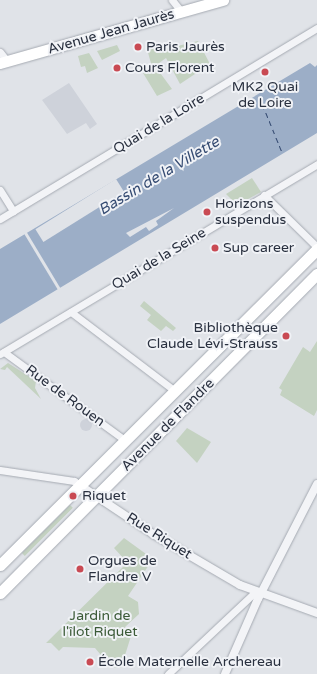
<!DOCTYPE html>
<html>
<head>
<meta charset="utf-8">
<style>
	body { margin:0 }
	#map { position:relative; width:317px; height:674px; overflow:hidden; background:#e0e3e8; font-family:"Varela Round",sans-serif }
	div>[style] { position:absolute }
	.built>* { inset:0; background:#ced2da }
	.round { border-radius:50% }
	.green>* { inset:0; background:#c4d2c1; transform-origin:0 0 }
	.water>* { inset:0; background:#9caec7 }
	.pier>* { inset:0; background:#e0e3e8; transform-origin:0 0 }
	.ferry>* { height:1px; margin-top:-0.5px; transform-origin:0; background:repeating-linear-gradient(90deg,#354b72 0 5px,transparent 0 9px) }
	.roads { filter:drop-shadow(0 0 1px #a5aab2) drop-shadow(0 0 1px #a5aab2) }
	.minor>* { height:7px; margin:-3.5px; padding:0 3.5px; transform-origin:3.5px; border-radius:3.5px; background:#f3f4f7 }
	.tertiary>* { height:8px; margin:-4px; padding:0 4px; transform-origin:4px; border-radius:4px; background:#f3f4f7 }
	.primary>* { height:11px; margin:-5.5px; padding:0 5.5px; transform-origin:5.5px; border-radius:5.5px; background:#fff }
	.dots>* { width:11px; height:11px; translate:-50% -50%; box-sizing:border-box; border:2px solid #f0f2f6; border-radius:50% }
	span { translate:-50% -50%; white-space:nowrap; text-align:center; line-height:1.15; -webkit-text-stroke:4px #f0f2f6; paint-order:stroke }
	.street-label { font-size:14px; color:#29303f }
	.poi-label { font-size:14px; color:#29303f }
	.left { translate:0 -50%; text-align:left }
	.right { translate:-100% -50%; text-align:right }
	.park-label { font-size:14px; color:#3b5a37 }
	.water-label { font-size:15px; color:#354b72; font-style:italic }
</style>
</head>
<body>
<div id="map">
	<div class="built">
		<div style="clip-path:polygon(69px 83px,97px 124px,90px 129px,86px 123px,67px 134px,42px 100px)"></div>
		<div class="round" style="left:80px;top:419px;width:12px;height:12px"></div>
	</div>
	<div class="green">
		<div style="clip-path:polygon(198px 41px,210px 64px,180px 84px,166px 58px,155px 66px,172px 89px,157px 96px,143px 73px,152px 67px,147px 49px,160px 45px,161px 50px)"></div>
		<div style="clip-path:polygon(117px 45px,120px 51px,102px 60px,97px 51px)"></div>
		<div style="clip-path:polygon(89px 53px,98px 68px,87px 73px,85px 66px,81px 67px,78px 56px)"></div>
		<div style="clip-path:polygon(252px 178px,261px 192px,237px 205px,226px 194px)"></div>
		<div style="clip-path:polygon(144px 301px,176px 328px,173px 331px,166px 326px,161px 331px,147px 320px,151px 315px,140px 306px)"></div>
		<div style="clip-path:polygon(317px 341px,317px 410px,314px 416px,280px 395px,282px 390px,279px 388px,303px 347px,310px 352px)"></div>
		<div style="clip-path:polygon(8px 363px,36px 381px,35px 388px,41px 399px,7px 367px,5px 370px,0 369px)"></div>
		<div style="clip-path:polygon(187px 428px,211px 442px,197px 463px,176px 441px)"></div>
		<div style="left:70px;top:505px;width:4px;height:68px;rotate:45deg"></div>
		<div style="clip-path:polygon(124px 538px,153px 559px,128px 596px,138px 602px,139px 614px,125px 627px,131px 636px,121px 668px,111px 667px,95px 648px,63px 647px,59px 651px,51px 643px,46px 643px,124px 566px,125px 560px,114px 548px)"></div>
	</div>
	<div class="water">
		<div style="clip-path:polygon(310px 63px,315px 67px,317px 65px,317px 133px,0 324px,0 249px)"></div>
	</div>
	<div class="pier">
		<div style="left:116px;top:179px;width:15px;height:95px;rotate:58deg"></div>
		<div style="clip-path:polygon(174px 208px,156px 221px,158px 225px,149px 231px,146px 227px,130px 237px,126px 233px)"></div>
		<div style="left:26px;top:231px;width:68px;height:3px;rotate:59deg"></div>
	</div>
	<div class="ferry">
		<div style="left:259px;top:96px;width:61px;rotate:67.7deg"></div>
	</div>
	<div class="roads">
		<div class="minor">
			<div style="left:172px;top:0;width:14px;rotate:51deg"></div>
			<div style="left:0;top:52px;width:11px;rotate:52deg"></div>
			<div style="left:0;top:190px;width:25px;rotate:58deg"></div>
			<div style="left:264px;top:195px;width:74px;rotate:44.5deg"></div>
			<div style="left:0;top:219px;width:370px;rotate:-31.1deg"></div>
			<div style="left:71px;top:312px;width:131px;rotate:37.2deg"></div>
			<div style="left:4px;top:352px;width:151px;rotate:36.1deg"></div>
			<div style="left:0;top:354px;width:370px;rotate:-30.9deg"></div>
			<div style="left:0;top:470px;width:75px;rotate:8.5deg"></div>
			<div style="left:74px;top:481px;width:9px;rotate:36deg"></div>
			<div style="left:168px;top:674px;width:120px;rotate:-43.3deg"></div>
		</div>
		<div class="tertiary">
			<div style="left:81px;top:486px;width:87px;rotate:33.7deg"></div>
			<div style="left:153px;top:534px;width:101px;rotate:30.4deg"></div>
			<div style="left:240px;top:585px;width:82px;rotate:20deg"></div>
			<div style="left:225px;top:674px;width:82px;rotate:-66.3deg"></div>
			<div style="left:258px;top:599px;width:129px;rotate:-62.8deg"></div>
		</div>
		<div class="primary">
			<div style="left:0;top:63px;width:232px;rotate:-15.8deg"></div>
			<div style="left:0;top:565px;width:448px;rotate:-44.9deg"></div>
			<div style="left:0;top:593px;width:450px;rotate:-45.2deg"></div>
		</div>
	</div>
	<div class="dots">
		<div style="left:138px;top:47px;background:#c94a53"></div>
		<div style="left:117px;top:68px;background:#c94a53"></div>
		<div style="left:265px;top:72px;background:#c94a53"></div>
		<div style="left:207px;top:212px;background:#c94a53"></div>
		<div style="left:215px;top:248px;background:#c94a53"></div>
		<div style="left:286px;top:336px;background:#c94a53"></div>
		<div style="left:73px;top:496px;background:#c94a53"></div>
		<div style="left:80px;top:569px;background:#c94a53"></div>
		<div style="left:90px;top:662px;background:#c94a53"></div>
	</div>
	<div class="street-label">
		<span style="left:111px;top:32px;rotate:-16deg">Avenue Jean Jaurès</span>
		<span style="left:159px;top:124px;rotate:-31deg">Quai de la Loire</span>
		<span style="left:159px;top:259px;rotate:-31deg">Quai de la Seine</span>
		<span style="left:65px;top:396px;rotate:36deg">Rue de Rouen</span>
		<span style="left:168px;top:425px;rotate:-45deg">Avenue de Flandre</span>
		<span style="left:159px;top:536px;rotate:32deg">Rue Riquet</span>
	</div>
	<div class="poi-label">
		<span class="left" style="left:146px;top:47px">Paris Jaurès</span>
		<span class="left" style="left:125px;top:68px">Cours Florent</span>
		<span style="left:265px;top:95px">MK2 Quai<br>de Loire</span>
		<span class="left" style="left:215px;top:212px">Horizons<br>suspendus</span>
		<span class="left" style="left:223px;top:248px">Sup career</span>
		<span class="right" style="left:278px;top:336px">Bibliothèque<br>Claude Lévi-Strauss</span>
		<span class="left" style="left:82px;top:496px">Riquet</span>
		<span class="left" style="left:88px;top:569px">Orgues de<br>Flandre V</span>
		<span class="left" style="left:98px;top:662px">École Maternelle Archereau</span>
	</div>
	<div class="park-label">
		<span style="left:100px;top:624px">Jardin de<br>l'îlot Riquet</span>
	</div>
	<div class="water-label">
		<span style="left:159px;top:176px;rotate:-31deg">Bassin de la Villette</span>
	</div>
</div>
</body>
</html>
